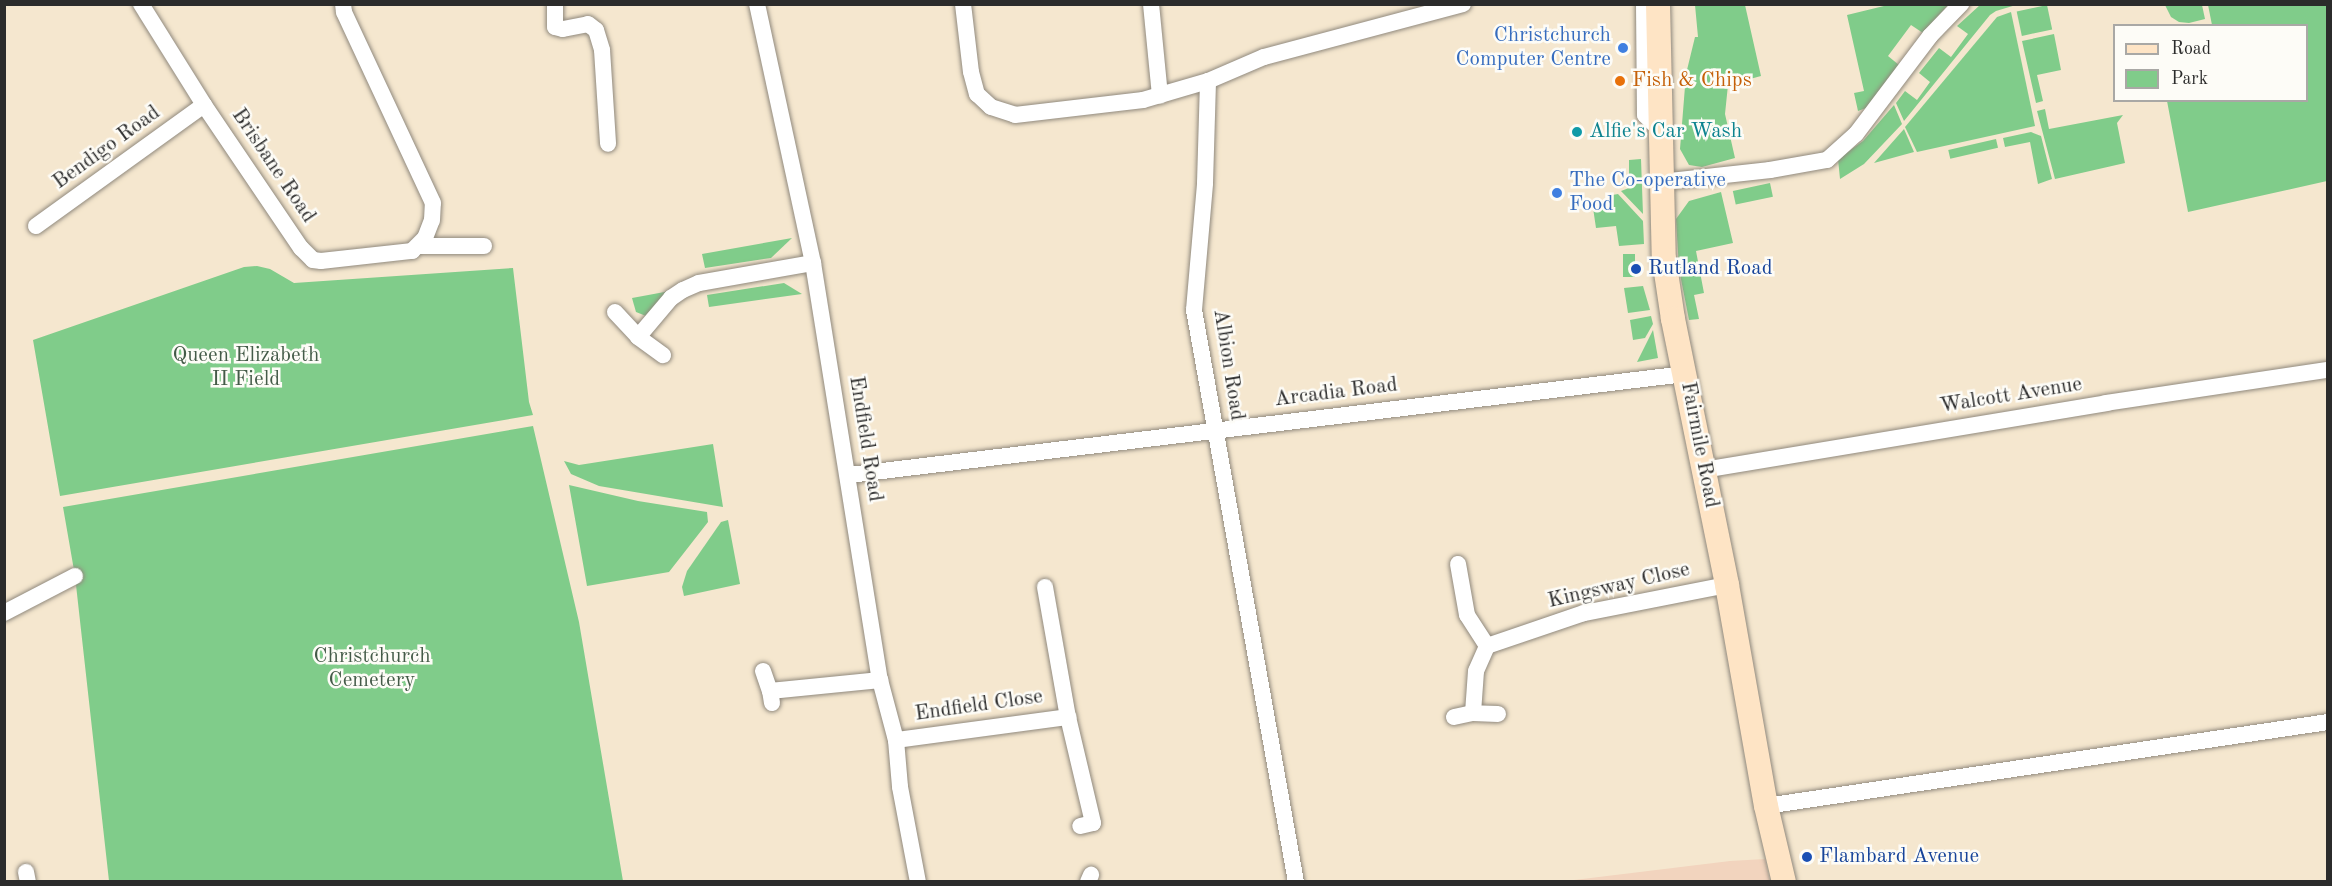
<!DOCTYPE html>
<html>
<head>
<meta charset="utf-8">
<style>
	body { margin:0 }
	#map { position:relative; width:2332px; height:886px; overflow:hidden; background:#f5e7cf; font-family:"Old Standard TT",serif }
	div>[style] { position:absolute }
	.built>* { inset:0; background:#f2d4be }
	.green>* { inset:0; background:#80cc8a; transform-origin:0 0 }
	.roads { filter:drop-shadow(0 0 2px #90897d) drop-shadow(0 0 2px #90897d) }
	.street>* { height:16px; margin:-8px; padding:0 8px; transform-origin:8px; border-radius:8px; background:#fff }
	.secondary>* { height:24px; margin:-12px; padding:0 12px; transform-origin:12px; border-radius:12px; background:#fee4c5 }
	.dots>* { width:16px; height:16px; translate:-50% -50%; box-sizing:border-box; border:3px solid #fdfcf7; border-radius:50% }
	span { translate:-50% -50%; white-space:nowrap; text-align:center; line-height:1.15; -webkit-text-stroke:5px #fdfcf7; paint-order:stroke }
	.shop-label { font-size:21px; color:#366cbe }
	.right { translate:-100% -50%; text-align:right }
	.left { translate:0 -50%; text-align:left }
	.food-label { font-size:21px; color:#c56008 }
	.culture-label { font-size:21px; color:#0d838f }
	.street-label { font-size:21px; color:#2b2b2b }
	.transit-label { font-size:21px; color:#164399 }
	.park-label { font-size:21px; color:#445b48 }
	.frame { position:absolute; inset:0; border:6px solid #2b2b2b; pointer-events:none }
	.legend { position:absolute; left:2113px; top:24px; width:195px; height:78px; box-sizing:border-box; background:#fdfcf7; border:2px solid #a9a8a5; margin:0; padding:8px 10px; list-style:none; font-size:18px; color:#2b2b2b }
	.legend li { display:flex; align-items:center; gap:12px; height:30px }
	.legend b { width:30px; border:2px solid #a9a8a5 }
</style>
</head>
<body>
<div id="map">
	<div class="built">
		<div style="clip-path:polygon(1765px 859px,1770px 881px,1566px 881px,1730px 861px)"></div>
	</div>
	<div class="green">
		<div style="clip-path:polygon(1695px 5px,1745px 5px,1761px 76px,1728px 85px,1725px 114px,1735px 158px,1702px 167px,1689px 165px,1680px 149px,1686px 74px,1695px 37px,1698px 37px)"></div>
		<div style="clip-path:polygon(1888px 5px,1948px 5px,1923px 33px,1911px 25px,1888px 56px,1899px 65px,1866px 108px,1858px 111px,1854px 93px,1864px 91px,1847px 15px)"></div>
		<div style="clip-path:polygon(1980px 5px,2016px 5px,1996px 11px,1990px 15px,1904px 121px,1896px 103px,1905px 91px,1917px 100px,1930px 82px,1919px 73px,1939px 48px,1951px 57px,1968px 34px,1957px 26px)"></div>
		<div style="left:2047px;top:5px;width:25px;height:31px;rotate:78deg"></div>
		<div style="clip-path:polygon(2165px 5px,2202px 5px,2205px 19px,2189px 23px,2179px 22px,2171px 17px)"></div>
		<div style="clip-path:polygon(2208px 5px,2327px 5px,2327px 181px,2188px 212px,2167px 101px,2306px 100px,2306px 26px,2212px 25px)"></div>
		<div style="clip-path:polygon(2011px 12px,2035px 126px,1917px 152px,1905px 127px,1997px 17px)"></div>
		<div style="clip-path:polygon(2054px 34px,2061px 70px,2037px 75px,2043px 101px,2036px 103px,2022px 41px)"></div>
		<div style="clip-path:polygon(1894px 105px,1902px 124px,1864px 164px,1840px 179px,1838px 159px,1863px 141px)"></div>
		<div style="clip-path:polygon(2045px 109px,2049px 129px,2123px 115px,2117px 123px,2125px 163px,2055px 179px,2037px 111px)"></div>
		<div style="clip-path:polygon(1904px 129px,1914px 152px,1874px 163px)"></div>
		<div style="clip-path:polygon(2031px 132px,2041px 136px,2052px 179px,2038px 184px,2030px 142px,2005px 147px,2003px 138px)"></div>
		<div style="left:1996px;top:139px;width:9px;height:49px;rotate:77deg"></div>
		<div style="clip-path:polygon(1641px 159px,1643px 214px,1621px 191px,1629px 188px,1629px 160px)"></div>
		<div style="left:1770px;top:183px;width:14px;height:38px;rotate:78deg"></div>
		<div style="clip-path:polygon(1721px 192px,1733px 243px,1696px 251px,1704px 293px,1694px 295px,1699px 319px,1689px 320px,1679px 269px,1676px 219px,1689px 201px)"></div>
		<div style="clip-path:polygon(1618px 194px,1643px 221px,1644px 244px,1619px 246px,1616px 226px,1596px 228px,1593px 208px,1597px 207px,1596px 204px,1608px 201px,1607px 196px)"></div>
		<div style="clip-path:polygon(792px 238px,771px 258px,705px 268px,702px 254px)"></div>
		<div style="left:1623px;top:254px;width:12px;height:23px"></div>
		<div style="clip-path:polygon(257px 266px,270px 269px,294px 283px,513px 268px,529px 402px,533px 415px,60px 496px,33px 340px,244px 267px)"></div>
		<div style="clip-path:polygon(784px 283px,802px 294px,709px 307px,707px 295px)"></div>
		<div style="clip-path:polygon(1643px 286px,1650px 310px,1628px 313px,1624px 288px)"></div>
		<div style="clip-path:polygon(670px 291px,646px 316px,636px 312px,632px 298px)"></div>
		<div style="clip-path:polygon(1651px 316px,1653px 324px,1645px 338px,1633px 340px,1630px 320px)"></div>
		<div style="clip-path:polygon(1653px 330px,1658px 358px,1637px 362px)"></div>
		<div style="clip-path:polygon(533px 426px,579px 622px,623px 881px,109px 881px,75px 576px,63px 507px)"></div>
		<div style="clip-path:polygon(713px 444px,723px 507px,599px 486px,571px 474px,564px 461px,579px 465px)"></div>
		<div style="clip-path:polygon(569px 485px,638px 501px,707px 512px,708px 522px,669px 572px,587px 586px)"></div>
		<div style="clip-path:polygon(728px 520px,740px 584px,684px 596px,682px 587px,687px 571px,721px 522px)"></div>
	</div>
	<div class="roads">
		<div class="street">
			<div style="left:141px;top:4px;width:119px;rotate:58deg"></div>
			<div style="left:204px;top:105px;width:173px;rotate:55.9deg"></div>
			<div style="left:301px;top:248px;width:17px;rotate:45deg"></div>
			<div style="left:313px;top:260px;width:8px;rotate:7deg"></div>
			<div style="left:321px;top:261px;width:92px;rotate:-6.3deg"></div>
			<div style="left:412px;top:251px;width:18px;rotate:-45deg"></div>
			<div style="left:425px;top:238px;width:19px;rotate:-69deg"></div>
			<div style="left:432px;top:220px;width:17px;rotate:-87deg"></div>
			<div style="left:433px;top:203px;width:211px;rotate:-115deg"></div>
			<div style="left:344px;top:12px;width:8px;rotate:-97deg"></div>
			<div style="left:555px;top:4px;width:23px;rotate:90deg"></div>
			<div style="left:555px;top:27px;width:8px;rotate:14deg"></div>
			<div style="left:563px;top:29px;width:25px;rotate:-11deg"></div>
			<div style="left:588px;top:24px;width:10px;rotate:37deg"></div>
			<div style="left:596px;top:30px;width:21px;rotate:73deg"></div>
			<div style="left:602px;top:50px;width:94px;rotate:86.3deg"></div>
			<div style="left:757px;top:4px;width:265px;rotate:77.8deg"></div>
			<div style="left:813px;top:263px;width:422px;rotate:80.9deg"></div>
			<div style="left:880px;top:680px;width:62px;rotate:75.1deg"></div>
			<div style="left:896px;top:740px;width:47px;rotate:85.1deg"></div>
			<div style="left:900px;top:787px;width:97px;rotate:79.3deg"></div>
			<div style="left:963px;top:4px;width:68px;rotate:83.3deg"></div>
			<div style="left:971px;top:72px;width:23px;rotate:75deg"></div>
			<div style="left:977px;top:94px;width:19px;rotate:43deg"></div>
			<div style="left:991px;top:107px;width:25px;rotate:18deg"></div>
			<div style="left:1015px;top:115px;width:129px;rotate:-6.7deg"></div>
			<div style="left:1143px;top:100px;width:68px;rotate:-16.3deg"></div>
			<div style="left:1151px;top:4px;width:92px;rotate:84.4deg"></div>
			<div style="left:1644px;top:4px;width:111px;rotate:89.5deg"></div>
			<div style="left:1645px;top:115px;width:21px;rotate:45deg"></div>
			<div style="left:1661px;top:182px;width:110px;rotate:-6.3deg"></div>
			<div style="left:1770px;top:170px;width:58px;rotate:-10deg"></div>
			<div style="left:1827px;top:160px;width:39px;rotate:-42deg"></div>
			<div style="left:1856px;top:134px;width:123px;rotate:-52.9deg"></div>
			<div style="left:1930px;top:36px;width:45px;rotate:-45.9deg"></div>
			<div style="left:36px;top:226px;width:207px;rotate:-35.8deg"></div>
			<div style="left:418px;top:246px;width:66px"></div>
			<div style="left:615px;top:312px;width:34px;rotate:47deg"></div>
			<div style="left:638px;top:337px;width:51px;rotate:-49.8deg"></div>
			<div style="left:671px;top:298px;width:14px;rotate:-34deg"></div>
			<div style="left:683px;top:290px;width:17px;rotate:-24deg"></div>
			<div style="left:699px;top:283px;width:116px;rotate:-10deg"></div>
			<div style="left:638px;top:337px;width:31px;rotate:36deg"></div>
			<div style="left:1703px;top:470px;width:409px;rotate:-9.4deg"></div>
			<div style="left:2106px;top:403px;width:224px;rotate:-8.5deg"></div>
			<div style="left:849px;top:475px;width:842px;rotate:-6.89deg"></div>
			<div style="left:1458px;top:564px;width:52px;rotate:80deg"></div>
			<div style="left:1467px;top:615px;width:37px;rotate:57deg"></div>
			<div style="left:1045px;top:587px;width:132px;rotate:80deg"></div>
			<div style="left:4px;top:613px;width:80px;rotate:-27.5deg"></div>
			<div style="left:763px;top:671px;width:21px;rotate:71deg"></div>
			<div style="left:772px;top:703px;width:12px;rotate:-99deg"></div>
			<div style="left:770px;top:691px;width:111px;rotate:-5.7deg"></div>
			<div style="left:1498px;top:714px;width:25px;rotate:-178deg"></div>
			<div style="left:1473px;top:713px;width:42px;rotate:-85.9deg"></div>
			<div style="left:1476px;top:671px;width:27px;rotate:-66deg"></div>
			<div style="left:1487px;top:646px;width:102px;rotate:-18.8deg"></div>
			<div style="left:1584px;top:613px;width:146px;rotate:-11.1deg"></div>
			<div style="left:1454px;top:717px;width:19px;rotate:-12deg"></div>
			<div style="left:896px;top:740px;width:174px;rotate:-7.6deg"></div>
			<div style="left:1068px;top:717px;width:109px;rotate:76.7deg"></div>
			<div style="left:1093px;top:823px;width:13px;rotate:167deg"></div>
			<div style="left:1766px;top:806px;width:568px;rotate:-8.5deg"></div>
			<div style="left:26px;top:872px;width:10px;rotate:79deg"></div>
			<div style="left:1088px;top:882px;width:8px;rotate:-67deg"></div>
			<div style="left:1296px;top:882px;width:581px;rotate:-100.11deg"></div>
			<div style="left:1194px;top:310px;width:127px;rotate:-85deg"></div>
			<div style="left:1205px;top:183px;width:102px;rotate:-88.3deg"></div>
			<div style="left:1208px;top:81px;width:61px;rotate:-23.2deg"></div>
			<div style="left:1264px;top:57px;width:206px;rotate:-14.9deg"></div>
		</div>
		<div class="secondary">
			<div style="left:1658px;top:4px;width:255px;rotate:88.7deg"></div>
			<div style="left:1664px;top:259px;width:61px;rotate:81.5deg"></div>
			<div style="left:1673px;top:319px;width:271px;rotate:78.5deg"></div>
			<div style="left:1727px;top:585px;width:224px;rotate:80deg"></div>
			<div style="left:1766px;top:806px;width:78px;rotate:76.7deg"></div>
		</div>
	</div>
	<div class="dots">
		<div style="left:1623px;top:48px;background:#3f7fe0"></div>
		<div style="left:1620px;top:81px;background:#e8710a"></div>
		<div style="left:1577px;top:132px;background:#0f9aa8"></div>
		<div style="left:1557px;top:193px;background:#3f7fe0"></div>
		<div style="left:1636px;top:269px;background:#1a4fb4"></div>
		<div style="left:1807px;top:857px;background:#1a4fb4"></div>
	</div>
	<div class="shop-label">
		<span class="right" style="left:1611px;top:48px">Christchurch<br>Computer Centre</span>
		<span class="left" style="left:1569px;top:193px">The Co-operative<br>Food</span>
	</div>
	<div class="food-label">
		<span class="left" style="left:1632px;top:81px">Fish &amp; Chips</span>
	</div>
	<div class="culture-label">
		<span class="left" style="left:1589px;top:132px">Alfie's Car Wash</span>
	</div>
	<div class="street-label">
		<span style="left:107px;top:148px;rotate:-36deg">Bendigo Road</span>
		<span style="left:273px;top:166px;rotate:56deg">Brisbane Road</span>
		<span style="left:1228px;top:365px;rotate:81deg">Albion Road</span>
		<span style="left:1336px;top:393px;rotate:-7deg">Arcadia Road</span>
		<span style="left:2011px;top:396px;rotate:-9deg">Walcott Avenue</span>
		<span style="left:865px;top:439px;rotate:81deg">Endfield Road</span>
		<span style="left:1699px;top:445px;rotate:79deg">Fairmile Road</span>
		<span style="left:1619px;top:586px;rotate:-13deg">Kingsway Close</span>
		<span style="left:979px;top:706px;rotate:-8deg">Endfield Close</span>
	</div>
	<div class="transit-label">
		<span class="left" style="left:1648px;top:269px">Rutland Road</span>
		<span class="left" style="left:1819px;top:857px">Flambard Avenue</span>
	</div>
	<div class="park-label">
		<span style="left:246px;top:368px">Queen Elizabeth<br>II Field</span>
		<span style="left:372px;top:669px">Christchurch<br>Cemetery</span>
	</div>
	<div class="frame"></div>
	<ul class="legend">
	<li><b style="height:8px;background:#fee4c5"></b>Road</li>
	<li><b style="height:16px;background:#80cc8a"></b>Park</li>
	</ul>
</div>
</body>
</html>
